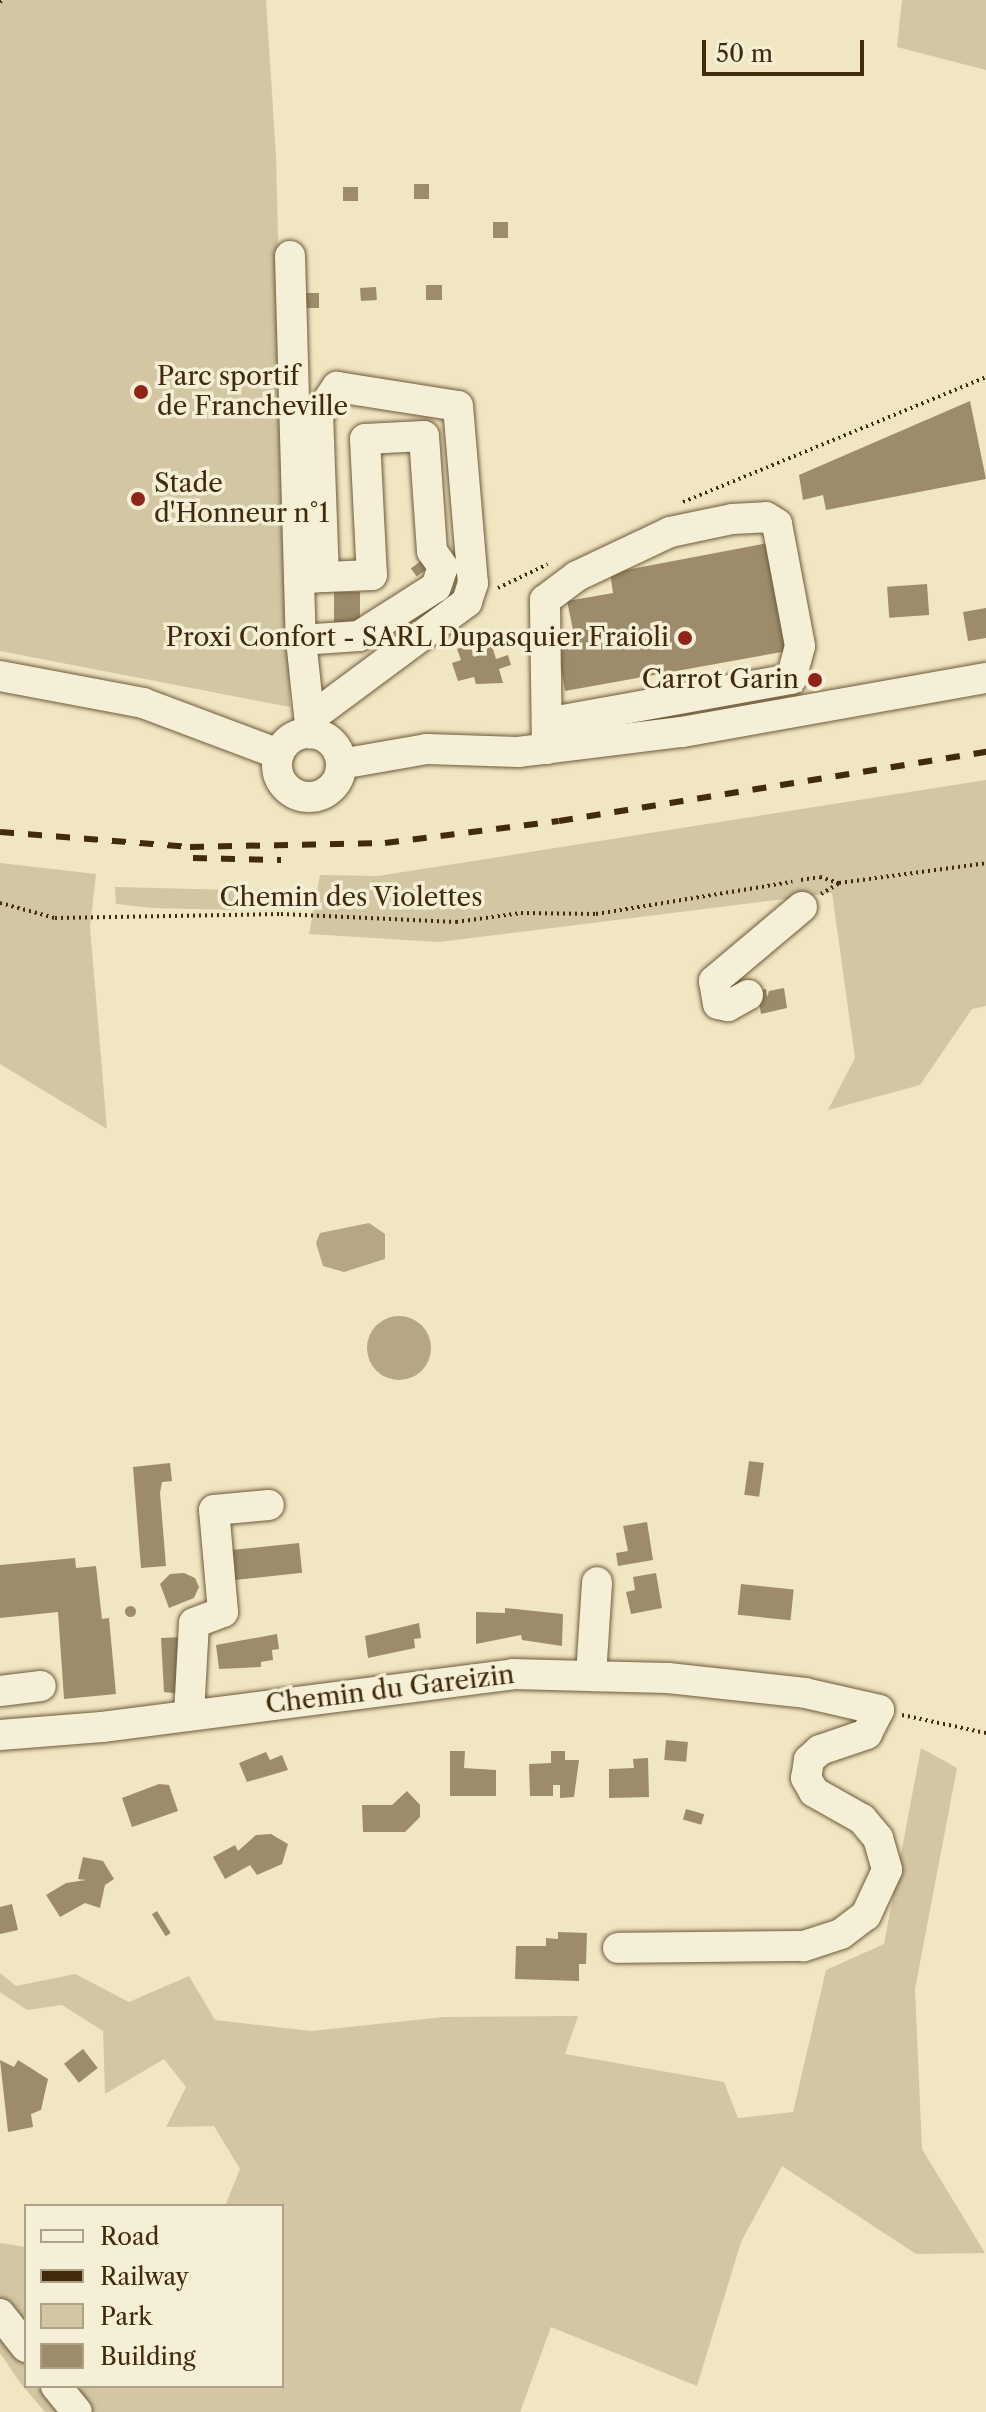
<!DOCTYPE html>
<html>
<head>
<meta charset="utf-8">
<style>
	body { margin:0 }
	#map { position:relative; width:986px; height:2412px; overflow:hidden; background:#f0e6c2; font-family:"Libre Caslon Text",serif }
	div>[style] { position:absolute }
	.green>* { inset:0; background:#d2c6a3 }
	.water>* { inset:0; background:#b5a684 }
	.round { border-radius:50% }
	.building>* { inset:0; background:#9c8c6b; transform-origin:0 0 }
	.path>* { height:4px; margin-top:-2px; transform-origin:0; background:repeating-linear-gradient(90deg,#422b0c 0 2px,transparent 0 6px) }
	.roads { filter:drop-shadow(0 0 2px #6e5a3a) drop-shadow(0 0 2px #6e5a3a) }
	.minor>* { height:30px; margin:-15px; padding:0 15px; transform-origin:15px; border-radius:15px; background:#f5efd7 }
	.minor>.ring { margin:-15px; padding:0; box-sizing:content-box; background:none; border:30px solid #f5efd7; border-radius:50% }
	.rail>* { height:6px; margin-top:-3px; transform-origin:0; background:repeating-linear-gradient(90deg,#422b0c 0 14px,transparent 0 28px) }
	.dots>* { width:22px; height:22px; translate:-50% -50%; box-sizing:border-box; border:4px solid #f5efd7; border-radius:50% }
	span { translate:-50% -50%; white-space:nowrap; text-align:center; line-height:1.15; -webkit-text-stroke:7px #f5efd7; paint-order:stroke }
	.poi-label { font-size:26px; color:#422b0c }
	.left { translate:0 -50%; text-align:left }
	.right { translate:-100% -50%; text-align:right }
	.street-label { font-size:26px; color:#422b0c }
	.legend { position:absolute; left:24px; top:2204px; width:260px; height:184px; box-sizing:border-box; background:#f5efd7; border:2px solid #ada186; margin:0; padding:10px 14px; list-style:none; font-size:24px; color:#422b0c }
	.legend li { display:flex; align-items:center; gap:16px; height:40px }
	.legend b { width:40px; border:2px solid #ada186 }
	.scale { position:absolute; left:702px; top:40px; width:162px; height:36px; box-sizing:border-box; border:4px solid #422b0c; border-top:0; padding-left:10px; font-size:24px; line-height:28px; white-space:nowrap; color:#422b0c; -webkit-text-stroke:6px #f5efd7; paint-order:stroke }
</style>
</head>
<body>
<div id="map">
	<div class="green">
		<div style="clip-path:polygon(0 0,266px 0,276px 157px,290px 707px,0 651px)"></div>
		<div style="clip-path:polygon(902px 0,986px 0,986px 70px,897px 47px)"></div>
		<div style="clip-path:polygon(986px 780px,986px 1006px,972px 1009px,920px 1085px,828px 1110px,855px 1058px,832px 893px,439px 942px,309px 934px,320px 875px,378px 876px)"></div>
		<div style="clip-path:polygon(0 863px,96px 874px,90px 927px,107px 1129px,0 1064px)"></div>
		<div style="clip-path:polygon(115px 887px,275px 891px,276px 903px,234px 910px,152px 908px,116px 904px)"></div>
		<div style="clip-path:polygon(921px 1748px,957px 1768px,915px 1989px,922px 2149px,985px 2253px,916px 2254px,782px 2166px,741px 2242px,697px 2386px,551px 2327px,520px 2412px,45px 2412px,21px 2384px,0 2353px,0 2243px,26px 2247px,26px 2386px,282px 2386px,282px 2206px,225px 2206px,240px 2169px,214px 2126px,166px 2127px,186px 2087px,164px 2059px,105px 2094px,103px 2031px,62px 2005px,27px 2010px,0 1992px,0 1973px,16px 1986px,75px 1974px,129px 2002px,189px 1976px,215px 2020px,311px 2031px,444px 2017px,578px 2016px,565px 2054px,724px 2082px,738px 2118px,793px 2112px,826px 1970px,884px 1944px)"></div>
	</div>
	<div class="water">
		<div style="clip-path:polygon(369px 1223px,385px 1234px,385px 1259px,344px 1272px,323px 1266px,316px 1243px,320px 1233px)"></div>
		<div class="round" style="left:367px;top:1316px;width:64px;height:64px"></div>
	</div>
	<div class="building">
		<div style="left:414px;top:184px;width:15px;height:15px"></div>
		<div style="left:343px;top:187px;width:15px;height:14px"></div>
		<div style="left:493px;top:222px;width:15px;height:16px"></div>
		<div style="left:426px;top:285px;width:16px;height:15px"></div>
		<div style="left:376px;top:287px;width:13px;height:16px;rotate:86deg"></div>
		<div style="left:304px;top:293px;width:15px;height:15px"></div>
		<div style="clip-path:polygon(970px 401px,986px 479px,826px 510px,823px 495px,803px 500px,799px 475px)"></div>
		<div style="clip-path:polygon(773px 542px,793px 650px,565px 691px,555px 635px,573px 630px,567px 601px,613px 593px,610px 573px)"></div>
		<div style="left:426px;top:557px;width:10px;height:19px;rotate:53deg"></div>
		<div style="left:927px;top:584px;width:31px;height:40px;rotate:86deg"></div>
		<div style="left:334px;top:592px;width:26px;height:38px"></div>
		<div style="clip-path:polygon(986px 608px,986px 638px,968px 641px,963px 612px)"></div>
		<div style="clip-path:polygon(491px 642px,496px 659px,508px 655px,511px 665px,499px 669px,503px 683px,476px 684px,474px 677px,458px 681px,452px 663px,461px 660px,457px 649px,471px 644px,474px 657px,482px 654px,480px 645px)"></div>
		<div style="clip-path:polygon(784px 988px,787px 1008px,761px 1014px,757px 991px,766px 989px,767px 997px,769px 991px)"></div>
		<div style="left:749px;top:1461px;width:15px;height:34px;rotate:8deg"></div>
		<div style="clip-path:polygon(170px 1463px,172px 1481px,162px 1482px,160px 1493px,166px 1566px,141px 1568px,133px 1467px)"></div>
		<div style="clip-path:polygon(647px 1522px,653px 1560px,618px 1566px,616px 1553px,628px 1551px,623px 1526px)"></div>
		<div style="left:299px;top:1543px;width:30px;height:68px;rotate:84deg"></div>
		<div style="clip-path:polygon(75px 1558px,76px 1568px,96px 1566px,102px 1619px,109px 1618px,116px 1694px,64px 1699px,58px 1612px,0 1618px,0 1565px)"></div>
		<div style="clip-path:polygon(184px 1573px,195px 1578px,199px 1587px,194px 1598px,169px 1608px,160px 1584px,170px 1574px)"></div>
		<div style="clip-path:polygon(656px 1573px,662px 1608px,631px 1614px,626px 1592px,635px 1590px,633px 1577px)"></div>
		<div style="left:741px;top:1584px;width:53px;height:31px;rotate:6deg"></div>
		<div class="round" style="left:124.5px;top:1605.5px;width:11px;height:11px"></div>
		<div style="clip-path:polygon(505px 1608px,563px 1614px,562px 1646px,522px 1640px,521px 1635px,476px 1644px,476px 1612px,505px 1613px)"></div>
		<div style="clip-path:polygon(419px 1623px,421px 1638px,414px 1639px,415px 1648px,368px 1658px,365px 1636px)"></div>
		<div style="clip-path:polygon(277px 1634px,279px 1649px,272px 1650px,273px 1660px,261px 1662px,261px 1667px,219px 1669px,216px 1645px)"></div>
		<div style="clip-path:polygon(182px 1637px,181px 1694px,164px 1692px,161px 1638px)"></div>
		<div style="left:666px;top:1740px;width:22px;height:20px;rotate:5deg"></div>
		<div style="clip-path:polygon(450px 1751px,465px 1751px,464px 1768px,496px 1770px,496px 1796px,450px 1796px)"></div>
		<div style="clip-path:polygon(551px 1751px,565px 1751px,565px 1760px,579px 1760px,574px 1797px,560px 1798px,560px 1785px,553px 1785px,553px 1796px,530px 1796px,529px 1764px,551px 1763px)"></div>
		<div style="clip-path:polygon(266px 1752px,270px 1760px,282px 1755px,288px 1770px,247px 1782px,239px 1763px)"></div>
		<div style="clip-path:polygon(648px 1758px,649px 1797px,609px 1798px,609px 1769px,634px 1768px,633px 1759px)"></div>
		<div style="clip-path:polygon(159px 1784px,169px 1785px,178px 1811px,132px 1827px,122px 1798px)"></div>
		<div style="clip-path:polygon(407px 1791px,420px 1805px,420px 1817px,405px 1832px,363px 1832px,362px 1805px,392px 1805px)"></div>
		<div style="left:686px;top:1809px;width:19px;height:11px;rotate:16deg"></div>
		<div style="clip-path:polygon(271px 1834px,288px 1844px,282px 1864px,257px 1875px,250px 1865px,225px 1879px,213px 1857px,235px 1845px,238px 1851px,256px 1835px)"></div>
		<div style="clip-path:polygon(83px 1857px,103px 1861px,114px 1879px,105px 1885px,100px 1908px,85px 1903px,60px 1917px,46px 1895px,66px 1883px,86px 1880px,78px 1879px)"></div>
		<div style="clip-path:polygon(12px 1904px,18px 1930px,0 1934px,0 1907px)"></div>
		<div style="left:157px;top:1911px;width:26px;height:6px;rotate:58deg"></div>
		<div style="clip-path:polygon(558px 1932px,587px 1933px,586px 1964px,579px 1964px,579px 1981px,515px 1979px,516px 1946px,546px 1946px,546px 1938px,558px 1939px)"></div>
		<div style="left:83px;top:2049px;width:24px;height:24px;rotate:52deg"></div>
		<div style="clip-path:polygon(0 2060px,14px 2067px,18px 2060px,48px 2079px,41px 2110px,31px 2114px,33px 2127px,8px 2132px)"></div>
	</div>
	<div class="path">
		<div style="left:0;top:2px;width:3px;rotate:-45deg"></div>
		<div style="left:683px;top:502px;width:328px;rotate:-22.4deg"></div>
		<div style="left:498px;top:588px;width:55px;rotate:-25.6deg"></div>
		<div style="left:801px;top:880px;width:19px;rotate:-9deg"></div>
		<div style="left:820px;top:877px;width:20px;rotate:18deg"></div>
		<div style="left:839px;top:883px;width:148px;rotate:-7.7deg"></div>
		<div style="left:821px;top:894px;width:21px;rotate:-31deg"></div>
		<div style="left:0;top:903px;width:57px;rotate:15.3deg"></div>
		<div style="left:55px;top:918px;width:226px;rotate:-1deg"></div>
		<div style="left:281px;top:914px;width:175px;rotate:2.6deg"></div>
		<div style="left:456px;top:922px;width:66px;rotate:-7.9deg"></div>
		<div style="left:521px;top:913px;width:75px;rotate:0.8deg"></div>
		<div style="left:596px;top:914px;width:199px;rotate:-9.3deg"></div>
		<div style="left:902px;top:1715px;width:86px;rotate:12.1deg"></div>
	</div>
	<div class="roads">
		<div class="minor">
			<div style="left:290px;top:256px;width:384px;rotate:88.4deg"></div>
			<div style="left:301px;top:640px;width:94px;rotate:83.9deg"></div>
			<div style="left:299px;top:579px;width:25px;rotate:-5deg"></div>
			<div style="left:324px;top:577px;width:162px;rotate:-92.1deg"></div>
			<div style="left:318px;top:415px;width:34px;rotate:-56deg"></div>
			<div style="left:337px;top:387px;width:122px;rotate:8.9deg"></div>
			<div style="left:458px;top:406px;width:178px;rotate:85.2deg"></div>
			<div style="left:473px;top:583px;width:20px;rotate:108deg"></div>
			<div style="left:467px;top:602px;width:193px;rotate:143.4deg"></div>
			<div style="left:301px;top:640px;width:58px;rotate:-3.9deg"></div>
			<div style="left:359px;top:636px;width:91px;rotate:-32.5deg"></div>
			<div style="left:436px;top:587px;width:21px;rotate:-71deg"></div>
			<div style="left:443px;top:567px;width:19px;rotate:-125deg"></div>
			<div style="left:432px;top:551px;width:115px;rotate:-94deg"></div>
			<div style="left:424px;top:436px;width:59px;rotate:177.1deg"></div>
			<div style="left:365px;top:439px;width:136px;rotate:87.1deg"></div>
			<div style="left:372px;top:575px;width:48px;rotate:177.6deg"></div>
			<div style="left:0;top:676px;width:146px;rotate:10.7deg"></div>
			<div style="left:143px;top:703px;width:145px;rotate:20.6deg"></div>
			<div class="ring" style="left:277px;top:733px;width:34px;height:34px"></div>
			<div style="left:547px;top:749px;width:149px;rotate:-90.8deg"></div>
			<div style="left:545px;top:600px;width:40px;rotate:-37deg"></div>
			<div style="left:577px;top:576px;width:103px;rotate:-25.3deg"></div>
			<div style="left:670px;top:532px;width:63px;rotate:-11.8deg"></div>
			<div style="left:732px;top:519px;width:34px;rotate:-3deg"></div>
			<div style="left:766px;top:517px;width:13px;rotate:32deg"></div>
			<div style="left:777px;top:524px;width:124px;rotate:79.3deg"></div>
			<div style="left:800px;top:646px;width:34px;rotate:105deg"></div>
			<div style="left:791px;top:679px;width:248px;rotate:169.8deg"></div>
			<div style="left:341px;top:764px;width:87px;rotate:-9.9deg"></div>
			<div style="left:427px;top:749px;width:91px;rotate:1.9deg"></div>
			<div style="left:518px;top:752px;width:165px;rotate:-7deg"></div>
			<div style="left:682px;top:732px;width:309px;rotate:-10.1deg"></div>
			<div style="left:748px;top:995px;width:23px;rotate:151deg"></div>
			<div style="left:728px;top:1006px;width:10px;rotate:-169deg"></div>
			<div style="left:718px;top:1004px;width:23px;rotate:-100deg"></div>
			<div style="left:714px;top:981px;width:115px;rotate:-40.1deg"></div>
			<div style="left:591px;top:1676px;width:94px;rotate:-86.3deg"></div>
			<div style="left:0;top:1691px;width:41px;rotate:-7deg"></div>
			<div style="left:189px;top:1715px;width:92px;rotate:-86.9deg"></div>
			<div style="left:194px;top:1623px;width:31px;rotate:-21deg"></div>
			<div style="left:223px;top:1612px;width:102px;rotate:-95deg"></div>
			<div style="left:214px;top:1510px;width:55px;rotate:-5.2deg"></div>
			<div style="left:0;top:1735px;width:102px;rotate:-4.5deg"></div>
			<div style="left:102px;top:1727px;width:414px;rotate:-7.3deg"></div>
			<div style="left:513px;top:1674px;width:155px;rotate:1.5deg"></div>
			<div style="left:668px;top:1678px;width:138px;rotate:6.2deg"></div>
			<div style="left:805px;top:1693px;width:76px;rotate:12.9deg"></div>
			<div style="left:879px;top:1710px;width:27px;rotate:117deg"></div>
			<div style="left:867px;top:1734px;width:50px;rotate:161.2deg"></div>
			<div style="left:820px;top:1750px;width:15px;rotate:138deg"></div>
			<div style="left:809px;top:1760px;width:18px;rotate:99deg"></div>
			<div style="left:806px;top:1778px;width:16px;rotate:60deg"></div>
			<div style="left:814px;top:1792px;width:55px;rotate:29.4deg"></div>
			<div style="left:862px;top:1819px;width:25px;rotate:50deg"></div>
			<div style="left:878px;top:1838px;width:33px;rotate:74deg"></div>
			<div style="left:887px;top:1870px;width:50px;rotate:115deg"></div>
			<div style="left:866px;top:1915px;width:31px;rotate:143deg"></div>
			<div style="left:841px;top:1934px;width:40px;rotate:162deg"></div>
			<div style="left:803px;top:1946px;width:185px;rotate:179.4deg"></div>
			<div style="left:0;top:2314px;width:42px;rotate:51.8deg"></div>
			<div style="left:56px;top:2386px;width:33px;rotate:51deg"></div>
		</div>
	</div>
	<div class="rail">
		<div style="left:0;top:832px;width:191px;rotate:4.5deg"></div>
		<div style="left:190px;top:847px;width:195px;rotate:-1.2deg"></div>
		<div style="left:385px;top:843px;width:175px;rotate:-7.2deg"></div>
		<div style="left:559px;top:821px;width:433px;rotate:-9.2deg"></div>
		<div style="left:193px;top:858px;width:88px;rotate:1.3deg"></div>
	</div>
	<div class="dots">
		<div style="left:141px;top:392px;background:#8f2418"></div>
		<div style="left:138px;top:499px;background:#8f2418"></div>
		<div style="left:685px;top:638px;background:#8f2418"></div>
		<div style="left:815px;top:680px;background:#8f2418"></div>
	</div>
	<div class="poi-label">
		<span class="left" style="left:157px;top:392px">Parc sportif<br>de Francheville</span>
		<span class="left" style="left:154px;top:499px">Stade<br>d'Honneur n°1</span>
		<span class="right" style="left:669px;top:638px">Proxi Confort - SARL Dupasquier Fraioli</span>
		<span class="right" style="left:799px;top:680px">Carrot Garin</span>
	</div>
	<div class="street-label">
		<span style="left:351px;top:898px">Chemin des Violettes</span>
		<span style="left:390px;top:1690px;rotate:-7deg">Chemin du Gareizin</span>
	</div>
	<ul class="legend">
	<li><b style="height:10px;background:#f5efd7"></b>Road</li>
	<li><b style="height:10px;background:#422b0c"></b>Railway</li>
	<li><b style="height:22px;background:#d2c6a3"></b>Park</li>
	<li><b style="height:22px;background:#9c8c6b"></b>Building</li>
	</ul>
	<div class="scale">50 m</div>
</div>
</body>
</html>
